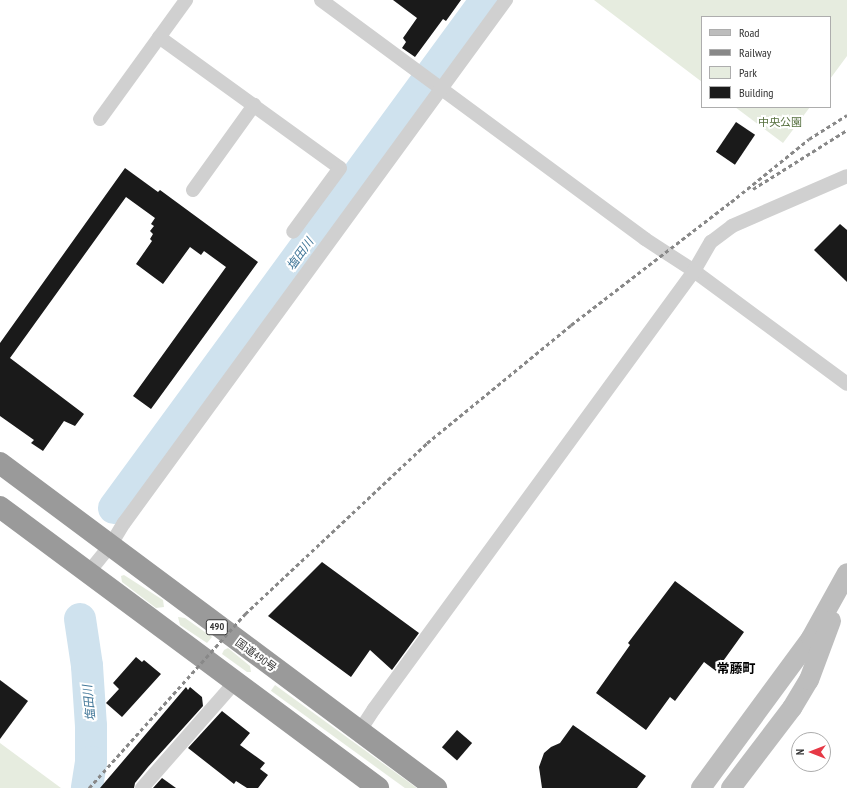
<!DOCTYPE html>
<html>
<head>
<meta charset="utf-8">
<style>
	body { margin:0 }
	#map { position:relative; width:847px; height:788px; overflow:hidden; background:#fff; font-family:"PT Sans Narrow","Noto Sans JP",sans-serif }
	div>[style] { position:absolute }
	.green>* { inset:0; background:#e6ecdf; transform-origin:0 0 }
	.river>* { height:32px; margin:-16px; padding:0 16px; transform-origin:16px; border-radius:16px; background:#cfe2ee }
	.building>* { inset:0; background:#1a1a1a; transform-origin:0 0 }
	.street>* { height:14px; margin:-7px; padding:0 7px; transform-origin:7px; border-radius:7px; background:#d0d0d0 }
	.secondary>* { height:20px; margin:-10px; padding:0 10px; transform-origin:10px; border-radius:10px; background:#bdbdbd }
	.highway>* { height:22px; margin:-11px; padding:0 11px; transform-origin:11px; border-radius:11px; background:#9a9a9a }
	.rail>* { height:3px; margin-top:-1.5px; transform-origin:0; background:repeating-linear-gradient(90deg,#888 0 4px,transparent 0 7px) }
	span { translate:-50% -50%; white-space:nowrap; text-align:center; line-height:1.15; -webkit-text-stroke:4px #fff; paint-order:stroke }
	.shield-label span { padding:1px 3px; background:#fff; border:1px solid; border-radius:3px; -webkit-text-stroke-width:0 }
	.shield-label { font-size:10px; color:#333; font-weight:700 }
	.park-label { font-size:11px; color:#56703f }
	.street-label { font-size:11px; color:#333 }
	.water-label { font-size:12px; color:#3f7597; font-style:italic }
	.quarter-label { font-size:13px; color:#000; font-weight:700 }
	.legend { position:absolute; left:701px; top:16px; width:130px; height:92px; box-sizing:border-box; background:#fff; border:1px solid #adadad; margin:0; padding:5px 7px; list-style:none; font-size:12px; color:#333 }
	.legend li { display:flex; align-items:center; gap:8px; height:20px }
	.legend b { width:20px; border:1px solid #adadad }
	.north { position:absolute; left:791px; top:732px; width:40px; height:40px; box-sizing:border-box; background:#fff; border:1px solid #adadad; border-radius:50%; rotate:270deg; font-size:11px; font-weight:700; line-height:16px; text-align:center; color:#333 }
	.north::after { content:''; display:block; margin:auto; width:14px; height:18px; background:#e63946; clip-path:polygon(50% 0,100% 100%,50% 72%,0 100%) }
</style>
</head>
<body>
<div id="map">
	<div class="green">
		<div style="clip-path:polygon(594px 0,847px 0,847px 56px,830px 79px,830px 17px,702px 17px,702px 82px)"></div>
		<div style="clip-path:polygon(735px 107px,810px 107px,783px 143px)"></div>
		<div style="clip-path:polygon(124px 575px,163px 600px,164px 607px,156px 608px,122px 582px,121px 576px)"></div>
		<div style="clip-path:polygon(178px 617px,185px 618px,212px 637px,207px 643px,180px 625px)"></div>
		<div style="clip-path:polygon(228px 648px,250px 666px,251px 672px,247px 672px,222px 654px,224px 650px)"></div>
		<div style="left:275px;top:685px;width:175px;height:7px;rotate:36deg"></div>
		<div style="clip-path:polygon(0 743px,61px 788px,0 788px)"></div>
	</div>
	<div class="river">
		<div style="left:114px;top:508px;width:630px;rotate:-53.79deg"></div>
		<div style="left:80px;top:619px;width:48px;rotate:81.5deg"></div>
		<div style="left:87px;top:666px;width:60px;rotate:86.2deg"></div>
		<div style="left:91px;top:726px;width:36px;rotate:90deg"></div>
		<div style="left:91px;top:762px;width:26px;rotate:99deg"></div>
	</div>
	<div class="building">
		<div style="clip-path:polygon(393px 0,461px 0,446px 21px,443px 19px,415px 57px,402px 48px,406px 42px,403px 38px,417px 18px)"></div>
		<div style="left:736px;top:122px;width:23px;height:36px;rotate:34deg"></div>
		<div style="clip-path:polygon(125px 168px,158px 192px,160px 190px,258px 262px,151px 409px,133px 396px,226px 267px,204px 251px,201px 255px,190px 247px,163px 284px,136px 264px,152px 241px,150px 239px,153px 234px,150px 231px,154px 226px,151px 224px,155px 218px,126px 197px,10px 358px,84px 414px,75px 426px,64px 421px,43px 451px,31px 443px,34px 440px,0 416px,0 343px)"></div>
		<div style="clip-path:polygon(840px 224px,847px 230px,847px 282px,814px 250px)"></div>
		<div style="clip-path:polygon(322px 562px,419px 633px,392px 670px,370px 650px,351px 677px,268px 616px)"></div>
		<div style="clip-path:polygon(675px 581px,744px 632px,716px 671px,704px 662px,675px 701px,670px 697px,646px 730px,596px 693px,630px 645px,628px 643px)"></div>
		<div style="clip-path:polygon(136px 657px,142px 662px,144px 660px,161px 674px,122px 717px,106px 703px,119px 689px,113px 683px)"></div>
		<div style="clip-path:polygon(0 680px,28px 701px,0 739px)"></div>
		<div style="clip-path:polygon(186px 687px,188px 690px,190px 687px,202px 697px,203px 706px,148px 767px,135px 783px,134px 788px,100px 788px)"></div>
		<div style="clip-path:polygon(222px 711px,250px 733px,240px 745px,265px 763px,260px 769px,268px 775px,258px 788px,247px 788px,236px 781px,234px 784px,188px 748px)"></div>
		<div style="clip-path:polygon(573px 725px,646px 776px,637px 788px,542px 788px,539px 767px,544px 753px,551px 747px,560px 743px)"></div>
		<div style="left:457px;top:730px;width:20px;height:23px;rotate:41deg"></div>
		<div style="clip-path:polygon(162px 778px,176px 788px,153px 788px)"></div>
	</div>
	<div class="street">
		<div style="left:321px;top:0;width:403px;rotate:36.4deg"></div>
		<div style="left:645px;top:239px;width:59px;rotate:33.1deg"></div>
		<div style="left:694px;top:271px;width:190px;rotate:36.4deg"></div>
		<div style="left:159px;top:37px;width:223px;rotate:35.9deg"></div>
		<div style="left:340px;top:168px;width:79px;rotate:126.3deg"></div>
		<div style="left:100px;top:119px;width:147px;rotate:-54.1deg"></div>
		<div style="left:193px;top:190px;width:105px;rotate:-54.3deg"></div>
		<div style="left:88px;top:573px;width:35px;rotate:-51deg"></div>
		<div style="left:110px;top:546px;width:27px;rotate:-59deg"></div>
		<div style="left:124px;top:523px;width:648px;rotate:-53.86deg"></div>
		<div style="left:359px;top:732px;width:27px;rotate:-57deg"></div>
		<div style="left:374px;top:709px;width:542px;rotate:-53.85deg"></div>
		<div style="left:694px;top:271px;width:34px;rotate:-60deg"></div>
		<div style="left:711px;top:242px;width:26px;rotate:-37deg"></div>
		<div style="left:732px;top:226px;width:125px;rotate:-23.5deg"></div>
		<div style="left:142px;top:788px;width:141px;rotate:-48.7deg"></div>
	</div>
	<div class="secondary">
		<div style="left:701px;top:788px;width:186px;rotate:-53.7deg"></div>
		<div style="left:811px;top:638px;width:74px;rotate:-61deg"></div>
		<div style="left:731px;top:788px;width:101px;rotate:-52.7deg"></div>
		<div style="left:792px;top:708px;width:33px;rotate:-59deg"></div>
		<div style="left:809px;top:680px;width:63px;rotate:-69.6deg"></div>
	</div>
	<div class="highway">
		<div style="left:0;top:463px;width:544px;rotate:36.7deg"></div>
		<div style="left:0;top:507px;width:471px;rotate:36.6deg"></div>
	</div>
	<div class="rail">
		<div style="left:753px;top:189px;width:111px;rotate:-32.1deg"></div>
		<div style="left:89px;top:788px;width:234px;rotate:-48.1deg"></div>
		<div style="left:245px;top:614px;width:250px;rotate:-43.2deg"></div>
		<div style="left:427px;top:443px;width:186px;rotate:-39.3deg"></div>
		<div style="left:571px;top:325px;width:202px;rotate:-37.6deg"></div>
		<div style="left:731px;top:202px;width:100px;rotate:-38.9deg"></div>
		<div style="left:809px;top:139px;width:45px;rotate:-32.3deg"></div>
	</div>
	<div class="shield-label">
		<span style="left:217px;top:627px">490</span>
	</div>
	<div class="park-label">
		<span style="left:780px;top:122px">中央公園</span>
	</div>
	<div class="street-label">
		<span style="left:256px;top:655px;rotate:36deg">国道490号</span>
	</div>
	<div class="water-label">
		<span style="left:300px;top:254px;rotate:-54deg">塩田川</span>
		<span style="left:89px;top:703px;rotate:-96deg">塩田川</span>
	</div>
	<div class="quarter-label">
		<span style="left:736px;top:669px">常藤町</span>
	</div>
	<ul class="legend">
	<li><b style="height:5px;background:#bdbdbd"></b>Road</li>
	<li><b style="height:5px;background:#888"></b>Railway</li>
	<li><b style="height:11px;background:#e6ecdf"></b>Park</li>
	<li><b style="height:11px;background:#1a1a1a"></b>Building</li>
	</ul>
	<div class="north">N</div>
</div>
</body>
</html>
